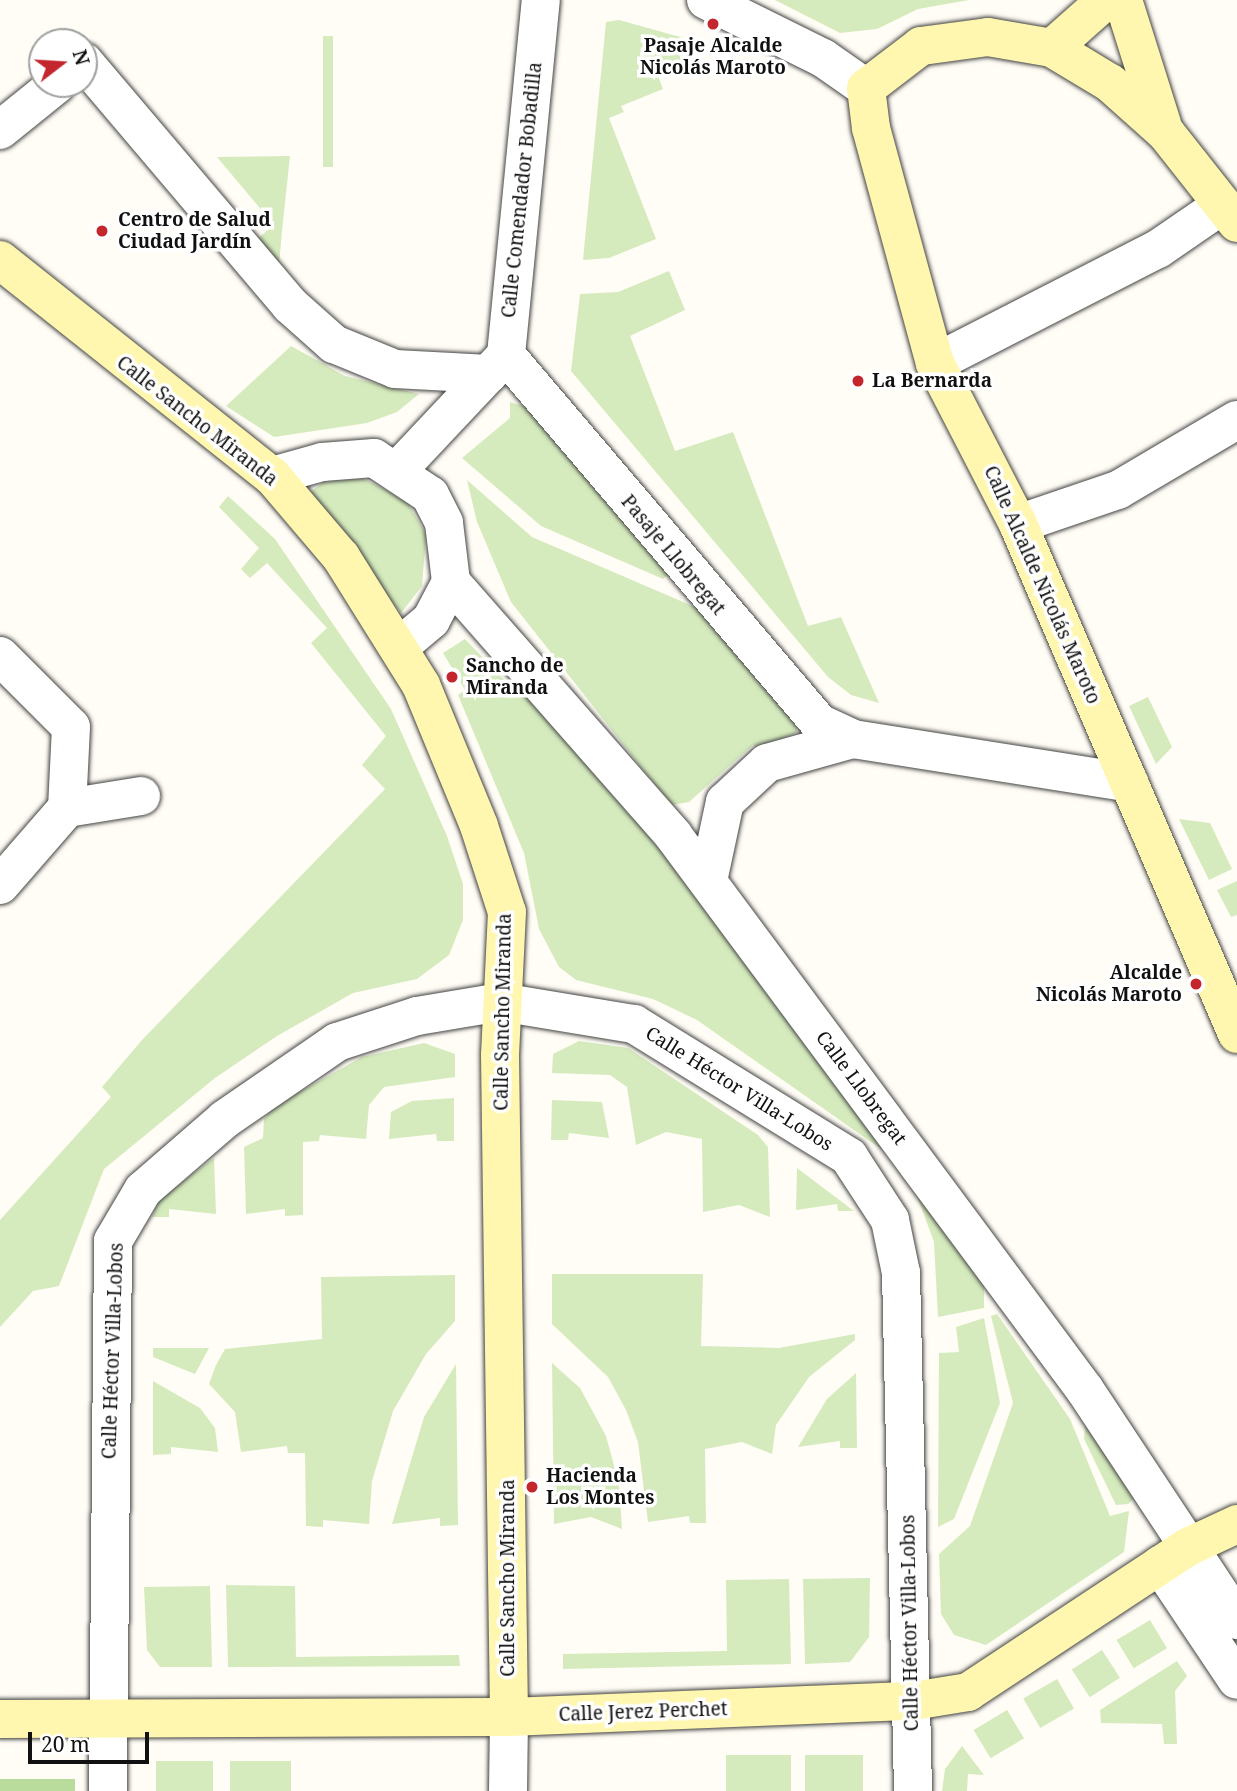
<!DOCTYPE html>
<html>
<head>
<meta charset="utf-8">
<style>
	body { margin:0 }
	#map { position:relative; width:1237px; height:1791px; overflow:hidden; background:#fffdf5; font-family:"Noto Serif",serif }
	div>[style] { position:absolute }
	.green>* { inset:0; background:#d5ebbd; transform-origin:0 0 }
	.forest>* { inset:0; background:#b9dc9c; transform-origin:0 0 }
	.roads { filter:drop-shadow(0 0 2px #444) drop-shadow(0 0 2px #444) }
	.street>* { height:38px; margin:-19px; padding:0 19px; transform-origin:19px; border-radius:19px; background:#fff }
	.secondary>* { height:38px; margin:-19px; padding:0 19px; transform-origin:19px; border-radius:19px; background:#fff6b0 }
	.dots>* { width:19px; height:19px; translate:-50% -50%; box-sizing:border-box; border:4px solid #fff; border-radius:50% }
	span { translate:-50% -50%; white-space:nowrap; text-align:center; line-height:1.15; -webkit-text-stroke:7px #fff; paint-order:stroke }
	.poi-label { font-size:19px; color:#111; font-weight:700 }
	.left { translate:0 -50%; text-align:left }
	.right { translate:-100% -50%; text-align:right }
	.street-label { font-size:19px; color:#111 }
	.north { position:absolute; left:28px; top:28px; width:70px; height:70px; box-sizing:border-box; background:#fff; border:2px solid #a0a0a0; border-radius:50%; rotate:73deg; font-size:19px; font-weight:700; line-height:28px; text-align:center; color:#111 }
	.north::after { content:''; display:block; margin:auto; width:24px; height:32px; background:#c4262e; clip-path:polygon(50% 0,100% 100%,50% 72%,0 100%) }
	.scale { position:absolute; left:28px; top:1732px; width:121px; height:32px; box-sizing:border-box; border:4px solid #111; border-top:0; padding-left:9px; font-size:21px; line-height:24px; white-space:nowrap; color:#111; -webkit-text-stroke:5px #fff; paint-order:stroke }
</style>
</head>
<body>
<div id="map">
	<div class="green">
		<div style="clip-path:polygon(775px 0,969px 0,918px 9px,877px 29px,840px 33px)"></div>
		<div style="clip-path:polygon(619px 20px,691px 40px,683px 61px,656px 71px,663px 89px,621px 106px,624px 112px,609px 118px,656px 239px,609px 258px,583px 260px,606px 22px)"></div>
		<div style="left:323px;top:36px;width:10px;height:131px"></div>
		<div style="clip-path:polygon(290px 156px,282px 231px,279px 265px,257px 239px,274px 225px,217px 157px)"></div>
		<div style="clip-path:polygon(669px 271px,685px 310px,630px 336px,675px 451px,733px 432px,808px 626px,841px 617px,879px 703px,851px 695px,828px 677px,571px 371px,580px 294px,618px 292px)"></div>
		<div style="clip-path:polygon(291px 346px,345px 376px,419px 394px,397px 412px,367px 423px,274px 437px,226px 406px)"></div>
		<div style="clip-path:polygon(510px 402px,526px 407px,669px 574px,663px 579px,541px 526px,462px 458px,510px 418px)"></div>
		<div style="clip-path:polygon(362px 478px,407px 501px,426px 535px,422px 586px,401px 613px,309px 493px,324px 482px)"></div>
		<div style="clip-path:polygon(467px 480px,532px 537px,697px 608px,798px 725px,796px 733px,760px 749px,753px 745px,689px 802px,671px 805px,511px 602px,477px 522px)"></div>
		<div style="clip-path:polygon(228px 496px,275px 539px,391px 709px,447px 836px,463px 884px,463px 920px,449px 955px,417px 979px,353px 993px,277px 1036px,215px 1078px,104px 1169px,59px 1286px,33px 1291px,0 1327px,0 1220px,111px 1097px,102px 1087px,142px 1040px,385px 789px,362px 765px,386px 736px,311px 643px,327px 628px,267px 563px,250px 578px,241px 569px,259px 548px,219px 507px)"></div>
		<div style="clip-path:polygon(465px 639px,512px 688px,522px 682px,662px 852px,884px 1151px,697px 1020px,653px 999px,576px 980px,559px 967px,539px 929px,524px 853px,458px 695px,465px 690px,443px 653px)"></div>
		<div style="clip-path:polygon(1148px 697px,1172px 747px,1156px 764px,1129px 706px)"></div>
		<div style="clip-path:polygon(1179px 819px,1210px 823px,1232px 869px,1209px 880px)"></div>
		<div style="clip-path:polygon(1237px 881px,1237px 915px,1231px 917px,1217px 890px)"></div>
		<div style="clip-path:polygon(579px 1041px,628px 1048px,758px 1135px,768px 1147px,770px 1217px,739px 1205px,703px 1212px,702px 1139px,666px 1132px,636px 1145px,627px 1087px,610px 1075px,552px 1073px,553px 1054px)"></div>
		<div style="clip-path:polygon(424px 1043px,455px 1054px,455px 1077px,384px 1087px,369px 1105px,366px 1139px,320px 1135px,319px 1141px,303px 1142px,303px 1215px,285px 1216px,285px 1209px,246px 1214px,244px 1147px,263px 1138px,264px 1119px,275px 1106px,362px 1057px)"></div>
		<div style="clip-path:polygon(454px 1098px,454px 1141px,437px 1141px,436px 1134px,389px 1139px,391px 1112px,412px 1101px)"></div>
		<div style="clip-path:polygon(552px 1100px,602px 1102px,609px 1138px,569px 1133px,568px 1140px,551px 1140px)"></div>
		<div style="clip-path:polygon(214px 1158px,216px 1214px,169px 1209px,169px 1217px,152px 1217px,158px 1200px)"></div>
		<div style="clip-path:polygon(797px 1168px,854px 1211px,838px 1211px,837px 1204px,796px 1210px)"></div>
		<div style="clip-path:polygon(917px 1196px,984px 1286px,984px 1308px,938px 1317px,934px 1242px)"></div>
		<div style="clip-path:polygon(552px 1274px,703px 1274px,701px 1346px,779px 1348px,855px 1334px,855px 1340px,809px 1377px,776px 1425px,772px 1454px,742px 1442px,705px 1449px,706px 1523px,690px 1523px,689px 1516px,648px 1522px,638px 1442px,626px 1410px,608px 1377px,552px 1324px)"></div>
		<div style="clip-path:polygon(455px 1275px,455px 1321px,426px 1354px,393px 1411px,372px 1481px,369px 1524px,323px 1520px,323px 1527px,306px 1526px,305px 1453px,288px 1453px,287px 1446px,241px 1452px,235px 1412px,209px 1384px,216px 1365px,225px 1349px,322px 1339px,321px 1277px)"></div>
		<div style="clip-path:polygon(997px 1314px,1070px 1419px,1110px 1516px,1129px 1511px,1124px 1552px,986px 1645px,954px 1635px,941px 1614px,939px 1554px,970px 1526px,1013px 1403px,991px 1316px)"></div>
		<div style="clip-path:polygon(984px 1318px,1000px 1403px,954px 1519px,938px 1527px,939px 1353px,959px 1352px,956px 1327px)"></div>
		<div style="clip-path:polygon(153px 1348px,209px 1348px,195px 1374px,153px 1357px)"></div>
		<div style="clip-path:polygon(552px 1363px,580px 1388px,606px 1436px,619px 1484px,622px 1529px,591px 1517px,554px 1524px)"></div>
		<div style="clip-path:polygon(456px 1364px,458px 1525px,440px 1526px,440px 1518px,392px 1524px,424px 1417px)"></div>
		<div style="clip-path:polygon(856px 1373px,857px 1448px,840px 1448px,840px 1441px,798px 1447px,827px 1399px)"></div>
		<div style="clip-path:polygon(153px 1381px,200px 1408px,215px 1428px,218px 1452px,171px 1447px,171px 1454px,153px 1455px)"></div>
		<div style="clip-path:polygon(1085px 1424px,1136px 1497px,1128px 1504px,1116px 1505px,1084px 1439px)"></div>
		<div style="clip-path:polygon(870px 1578px,869px 1637px,850px 1662px,805px 1664px,803px 1579px)"></div>
		<div style="clip-path:polygon(789px 1579px,791px 1664px,563px 1669px,563px 1654px,727px 1651px,726px 1580px)"></div>
		<div style="clip-path:polygon(226px 1585px,295px 1586px,296px 1657px,459px 1655px,460px 1666px,228px 1667px)"></div>
		<div style="clip-path:polygon(210px 1586px,212px 1667px,160px 1667px,147px 1650px,144px 1587px)"></div>
		<div style="left:1150px;top:1620px;width:33px;height:39px;rotate:59deg"></div>
		<div style="left:1102px;top:1650px;width:33px;height:36px;rotate:57deg"></div>
		<div style="clip-path:polygon(1177px 1661px,1187px 1676px,1175px 1691px,1177px 1744px,1164px 1744px,1162px 1724px,1101px 1723px,1100px 1710px)"></div>
		<div style="left:1057px;top:1679px;width:34px;height:39px;rotate:60deg"></div>
		<div style="left:1007px;top:1710px;width:33px;height:39px;rotate:59deg"></div>
		<div style="clip-path:polygon(962px 1746px,984px 1775px,968px 1774px,967px 1791px,942px 1791px,945px 1769px)"></div>
		<div style="left:791px;top:1755px;width:36px;height:65px;rotate:90deg"></div>
		<div style="left:805px;top:1755px;width:58px;height:36px"></div>
		<div style="left:213px;top:1761px;width:30px;height:57px;rotate:90deg"></div>
		<div style="left:230px;top:1761px;width:61px;height:30px"></div>
	</div>
	<div class="forest">
		<div style="left:0;top:1779px;width:75px;height:12px"></div>
	</div>
	<div class="roads">
		<div class="street">
			<div style="left:706px;top:0;width:131px;rotate:26.4deg"></div>
			<div style="left:823px;top:58px;width:52px;rotate:34.9deg"></div>
			<div style="left:84px;top:62px;width:319px;rotate:49.7deg"></div>
			<div style="left:290px;top:305px;width:59px;rotate:41.6deg"></div>
			<div style="left:334px;top:344px;width:66px;rotate:22.3deg"></div>
			<div style="left:395px;top:369px;width:94px;rotate:3deg"></div>
			<div style="left:0;top:130px;width:73px;rotate:-38.9deg"></div>
			<div style="left:506px;top:355px;width:483px;rotate:49.6deg"></div>
			<div style="left:819px;top:723px;width:38px;rotate:25deg"></div>
			<div style="left:935px;top:363px;width:250px;rotate:-27.1deg"></div>
			<div style="left:1158px;top:249px;width:78px;rotate:-34.5deg"></div>
			<div style="left:399px;top:469px;width:156px;rotate:-46.8deg"></div>
			<div style="left:506px;top:355px;width:357px;rotate:-84.4deg"></div>
			<div style="left:272px;top:476px;width:52px;rotate:-15.6deg"></div>
			<div style="left:322px;top:462px;width:52px;rotate:-4.4deg"></div>
			<div style="left:374px;top:458px;width:67px;rotate:33.5deg"></div>
			<div style="left:430px;top:495px;width:31px;rotate:63deg"></div>
			<div style="left:444px;top:523px;width:59px;rotate:83.2deg"></div>
			<div style="left:451px;top:582px;width:43px;rotate:117.8deg"></div>
			<div style="left:431px;top:620px;width:43px;rotate:139.7deg"></div>
			<div style="left:1018px;top:524px;width:106px;rotate:-18.8deg"></div>
			<div style="left:1118px;top:490px;width:138px;rotate:-30.5deg"></div>
			<div style="left:451px;top:582px;width:337px;rotate:48.7deg"></div>
			<div style="left:673px;top:835px;width:691px;rotate:53.41deg"></div>
			<div style="left:1085px;top:1390px;width:276px;rotate:56.5deg"></div>
			<div style="left:0;top:656px;width:100px;rotate:45deg"></div>
			<div style="left:71px;top:727px;width:81px;rotate:92.8deg"></div>
			<div style="left:67px;top:808px;width:102px;rotate:131deg"></div>
			<div style="left:67px;top:808px;width:75px;rotate:-9.2deg"></div>
			<div style="left:708px;top:881px;width:81px;rotate:-77.9deg"></div>
			<div style="left:725px;top:802px;width:57px;rotate:-42.9deg"></div>
			<div style="left:767px;top:763px;width:89px;rotate:-15.6deg"></div>
			<div style="left:853px;top:739px;width:280px;rotate:9deg"></div>
			<div style="left:1160px;top:1565px;width:138px;rotate:56.2deg"></div>
			<div style="left:108px;top:1791px;width:550px;rotate:-89.48deg"></div>
			<div style="left:113px;top:1241px;width:59px;rotate:-59.5deg"></div>
			<div style="left:143px;top:1190px;width:108px;rotate:-40.9deg"></div>
			<div style="left:225px;top:1119px;width:136px;rotate:-34.5deg"></div>
			<div style="left:337px;top:1042px;width:84px;rotate:-18deg"></div>
			<div style="left:417px;top:1016px;width:85px;rotate:-9.5deg"></div>
			<div style="left:501px;top:1002px;width:135px;rotate:9.4deg"></div>
			<div style="left:634px;top:1024px;width:253px;rotate:31.7deg"></div>
			<div style="left:849px;top:1157px;width:75px;rotate:56.9deg"></div>
			<div style="left:890px;top:1220px;width:54px;rotate:78.3deg"></div>
			<div style="left:901px;top:1273px;width:518px;rotate:88.67deg"></div>
			<div style="left:508px;top:1791px;width:74px;rotate:-89.2deg"></div>
		</div>
		<div class="secondary">
			<div style="left:1123px;top:0;width:130px;rotate:72.5deg"></div>
			<div style="left:1052px;top:48px;width:72px;rotate:-41.6deg"></div>
			<div style="left:1237px;top:223px;width:115px;rotate:-128.3deg"></div>
			<div style="left:1166px;top:133px;width:75px;rotate:-138.2deg"></div>
			<div style="left:1110px;top:83px;width:68px;rotate:-148.9deg"></div>
			<div style="left:1052px;top:48px;width:65px;rotate:-170.2deg"></div>
			<div style="left:988px;top:37px;width:68px;rotate:172.3deg"></div>
			<div style="left:921px;top:46px;width:69px;rotate:142.6deg"></div>
			<div style="left:866px;top:88px;width:40px;rotate:82.9deg"></div>
			<div style="left:871px;top:128px;width:244px;rotate:74.8deg"></div>
			<div style="left:935px;top:363px;width:181px;rotate:62.7deg"></div>
			<div style="left:1018px;top:524px;width:555px;rotate:66.76deg"></div>
			<div style="left:0;top:260px;width:347px;rotate:38.5deg"></div>
			<div style="left:272px;top:476px;width:106px;rotate:49.6deg"></div>
			<div style="left:341px;top:557px;width:151px;rotate:58deg"></div>
			<div style="left:421px;top:685px;width:152px;rotate:67.6deg"></div>
			<div style="left:479px;top:826px;width:90px;rotate:72deg"></div>
			<div style="left:507px;top:912px;width:143px;rotate:92.8deg"></div>
			<div style="left:500px;top:1055px;width:662px;rotate:89.22deg"></div>
			<div style="left:0;top:1719px;width:509px;rotate:-0.23deg"></div>
			<div style="left:509px;top:1717px;width:404px;rotate:-2.3deg"></div>
			<div style="left:913px;top:1701px;width:56px;rotate:-9.3deg"></div>
			<div style="left:968px;top:1692px;width:263px;rotate:-33.4deg"></div>
			<div style="left:1188px;top:1547px;width:54px;rotate:-25.1deg"></div>
		</div>
	</div>
	<div class="dots">
		<div style="left:713px;top:24px;background:#c4262e"></div>
		<div style="left:102px;top:231px;background:#c4262e"></div>
		<div style="left:858px;top:381px;background:#c4262e"></div>
		<div style="left:452px;top:677px;background:#c4262e"></div>
		<div style="left:1196px;top:984px;background:#c4262e"></div>
		<div style="left:532px;top:1487px;background:#c4262e"></div>
	</div>
	<div class="poi-label">
		<span style="left:713px;top:57px">Pasaje Alcalde<br>Nicolás Maroto</span>
		<span class="left" style="left:118px;top:231px">Centro de Salud<br>Ciudad Jardín</span>
		<span class="left" style="left:872px;top:381px">La Bernarda</span>
		<span class="left" style="left:466px;top:677px">Sancho de<br>Miranda</span>
		<span class="right" style="left:1182px;top:984px">Alcalde<br>Nicolás Maroto</span>
		<span class="left" style="left:546px;top:1487px">Hacienda<br>Los Montes</span>
	</div>
	<div class="street-label">
		<span style="left:522px;top:190px;rotate:-84deg">Calle Comendador Bobadilla</span>
		<span style="left:197px;top:421px;rotate:38deg">Calle Sancho Miranda</span>
		<span style="left:673px;top:555px;rotate:50deg">Pasaje Llobregat</span>
		<span style="left:1042px;top:585px;rotate:66deg">Calle Alcalde Nicolás Maroto</span>
		<span style="left:503px;top:1012px;rotate:-89deg">Calle Sancho Miranda</span>
		<span style="left:861px;top:1088px;rotate:53deg">Calle Llobregat</span>
		<span style="left:739px;top:1089px;rotate:32deg">Calle Héctor Villa-Lobos</span>
		<span style="left:113px;top:1351px;rotate:-88deg">Calle Héctor Villa-Lobos</span>
		<span style="left:508px;top:1578px;rotate:-90deg">Calle Sancho Miranda</span>
		<span style="left:910px;top:1623px;rotate:-91deg">Calle Héctor Villa-Lobos</span>
		<span style="left:643px;top:1712px;rotate:-2deg">Calle Jerez Perchet</span>
	</div>
	<div class="north">N</div>
	<div class="scale">20 m</div>
</div>
</body>
</html>
